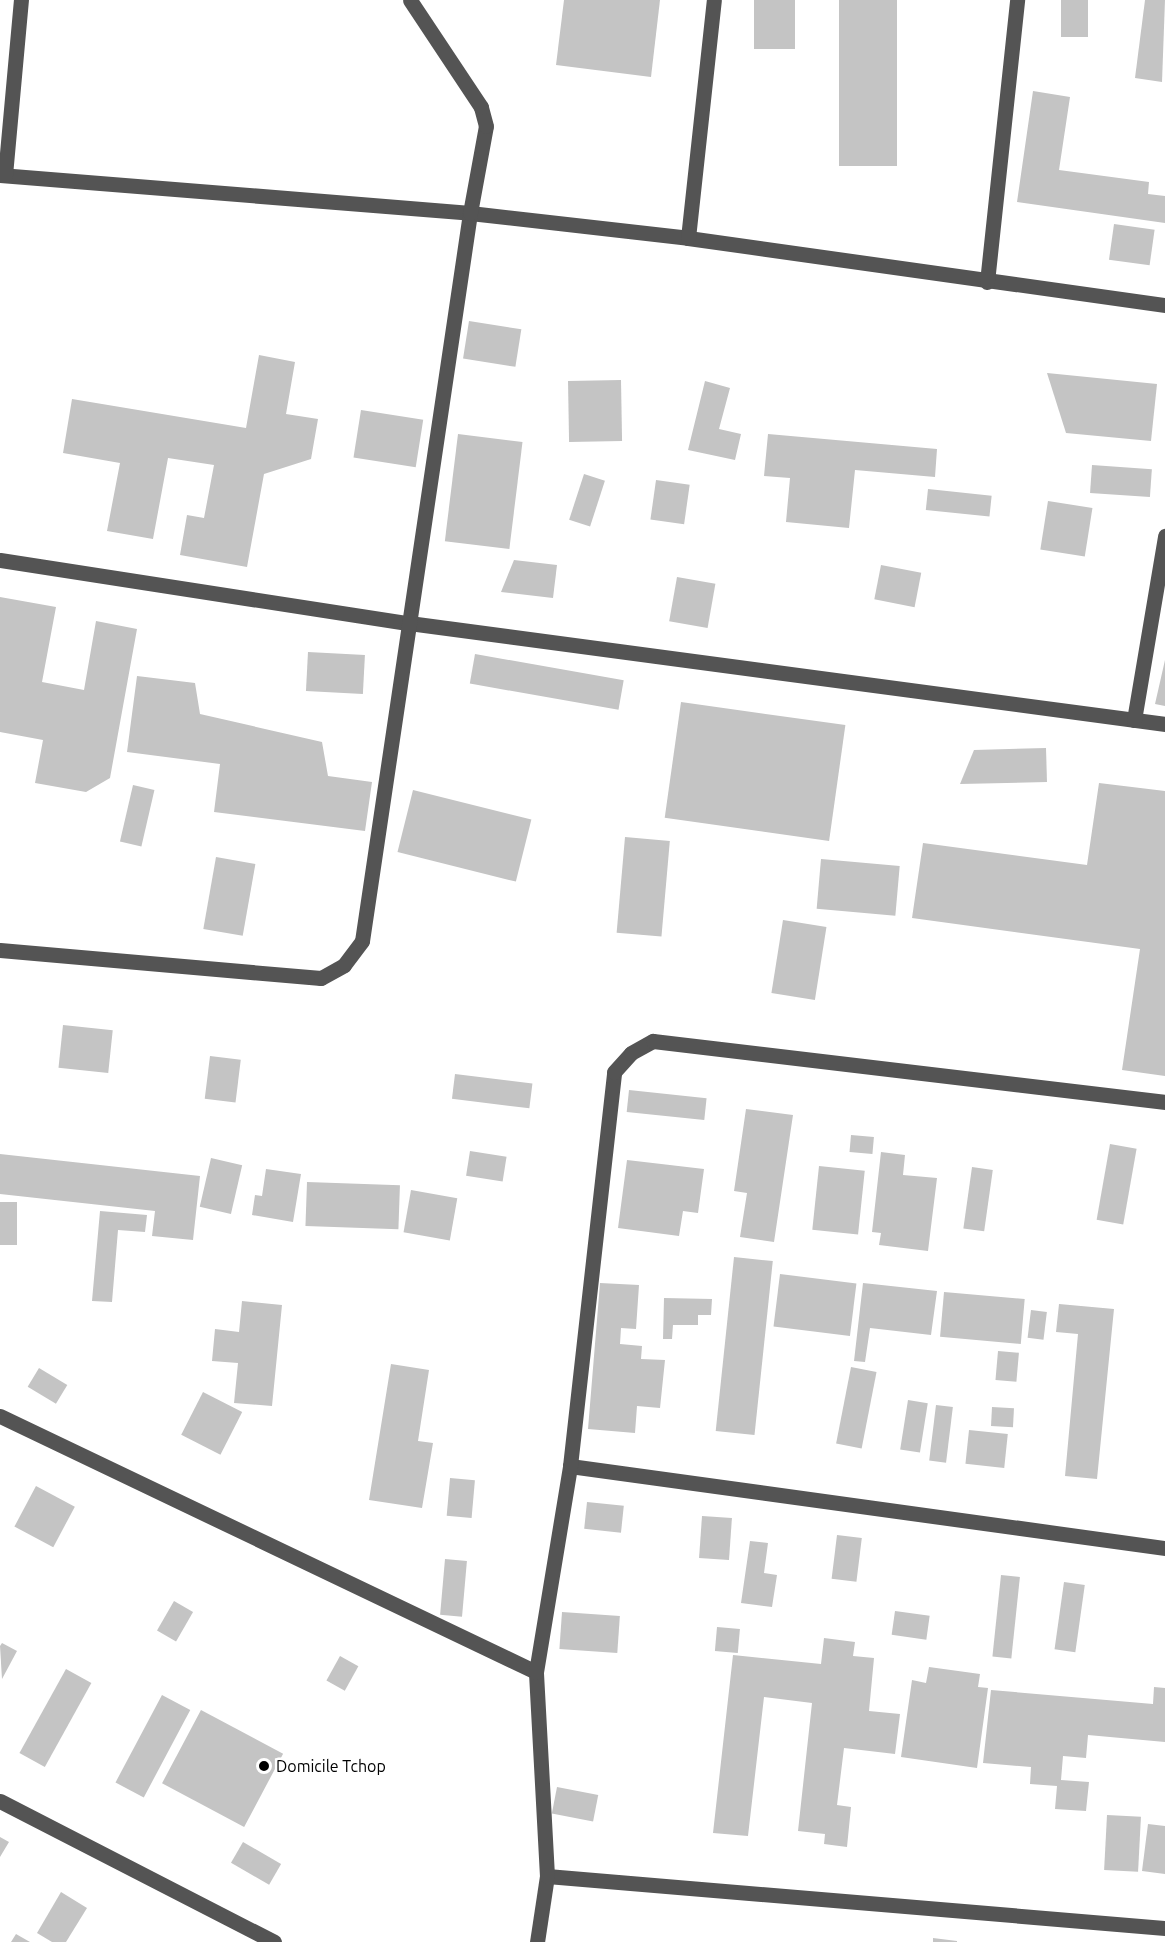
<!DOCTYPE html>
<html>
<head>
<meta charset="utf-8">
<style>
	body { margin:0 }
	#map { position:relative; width:1165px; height:1942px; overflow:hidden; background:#fff; font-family:Ubuntu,sans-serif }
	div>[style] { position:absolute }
	.building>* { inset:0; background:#c4c4c4; transform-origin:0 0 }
	.minor>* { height:15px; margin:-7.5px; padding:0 7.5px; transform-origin:7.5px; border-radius:7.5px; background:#545454 }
	.dots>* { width:16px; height:16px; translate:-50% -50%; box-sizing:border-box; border:3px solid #fff; border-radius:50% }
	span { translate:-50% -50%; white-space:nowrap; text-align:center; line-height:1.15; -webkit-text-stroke:5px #fff; paint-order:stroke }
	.poi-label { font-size:16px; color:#000 }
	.left { translate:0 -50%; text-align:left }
</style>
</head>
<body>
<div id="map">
	<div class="building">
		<div style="clip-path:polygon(564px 0,660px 0,651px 77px,556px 65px)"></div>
		<div style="left:754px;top:0;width:41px;height:49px"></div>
		<div style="left:839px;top:0;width:58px;height:166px"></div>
		<div style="left:1061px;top:0;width:27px;height:37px"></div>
		<div style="clip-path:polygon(1145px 0,1165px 0,1162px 82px,1135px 78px)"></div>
		<div style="clip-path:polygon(1033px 91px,1070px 97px,1059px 170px,1149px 182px,1148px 194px,1165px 196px,1165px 223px,1017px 202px)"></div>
		<div style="left:1114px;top:224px;width:41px;height:36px;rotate:8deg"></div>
		<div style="left:469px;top:321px;width:53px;height:38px;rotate:9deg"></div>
		<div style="clip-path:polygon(259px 355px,295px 362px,286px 414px,318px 419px,311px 459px,264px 474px,247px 567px,180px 555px,187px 515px,204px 518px,214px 465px,168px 458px,153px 539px,107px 531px,120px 463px,63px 453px,72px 399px,246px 428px)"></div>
		<div style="clip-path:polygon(1047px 373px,1157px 384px,1151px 441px,1066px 433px)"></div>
		<div style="left:621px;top:380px;width:61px;height:53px;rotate:89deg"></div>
		<div style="clip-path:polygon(705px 381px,730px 388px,719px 429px,741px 434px,735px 460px,688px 450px)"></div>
		<div style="left:361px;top:410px;width:63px;height:48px;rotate:9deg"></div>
		<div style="left:458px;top:434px;width:65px;height:108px;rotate:7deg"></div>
		<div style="clip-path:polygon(768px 434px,937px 449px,935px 477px,855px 470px,849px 528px,786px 522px,790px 478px,764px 476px)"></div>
		<div style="left:1092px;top:465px;width:60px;height:28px;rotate:4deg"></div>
		<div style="left:584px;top:474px;width:22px;height:48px;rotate:18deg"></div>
		<div style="left:656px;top:480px;width:34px;height:40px;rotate:8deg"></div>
		<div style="left:928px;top:489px;width:64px;height:21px;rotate:6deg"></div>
		<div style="left:1048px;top:501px;width:45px;height:49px;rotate:9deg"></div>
		<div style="clip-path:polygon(514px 560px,557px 565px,553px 598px,501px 592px)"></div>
		<div style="left:881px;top:565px;width:41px;height:35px;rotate:11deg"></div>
		<div style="left:677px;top:577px;width:39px;height:45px;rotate:10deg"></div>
		<div style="clip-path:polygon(0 597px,56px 607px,42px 682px,84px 690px,96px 621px,137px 629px,110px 778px,86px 792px,35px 783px,43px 740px,0 732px)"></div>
		<div style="left:308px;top:652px;width:57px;height:39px;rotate:3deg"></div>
		<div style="left:475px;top:654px;width:151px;height:30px;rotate:10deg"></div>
		<div style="clip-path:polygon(1165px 660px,1165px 706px,1155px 704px)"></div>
		<div style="clip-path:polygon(137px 676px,195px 683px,200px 714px,322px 742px,328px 776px,372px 782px,365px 831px,214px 812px,220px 764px,127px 752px)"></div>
		<div style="left:681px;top:702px;width:166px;height:117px;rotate:8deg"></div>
		<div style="clip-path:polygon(1046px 748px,1047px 782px,960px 784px,974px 750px)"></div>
		<div style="clip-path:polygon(1099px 783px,1165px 791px,1165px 1076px,1122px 1070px,1140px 949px,912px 918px,923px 843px,1087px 865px)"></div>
		<div style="left:133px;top:785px;width:22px;height:58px;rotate:13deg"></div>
		<div style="left:413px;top:790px;width:122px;height:64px;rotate:14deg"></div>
		<div style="left:625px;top:837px;width:45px;height:96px;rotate:5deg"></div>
		<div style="left:216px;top:857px;width:40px;height:73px;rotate:10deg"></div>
		<div style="left:821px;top:859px;width:79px;height:50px;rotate:5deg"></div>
		<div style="left:783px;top:920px;width:44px;height:74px;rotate:9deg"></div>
		<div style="left:63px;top:1025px;width:50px;height:43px;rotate:6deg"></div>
		<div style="left:210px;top:1056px;width:31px;height:43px;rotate:7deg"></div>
		<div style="left:455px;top:1074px;width:78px;height:25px;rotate:7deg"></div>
		<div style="left:629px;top:1090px;width:78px;height:22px;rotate:6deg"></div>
		<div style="clip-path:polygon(746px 1109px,793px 1115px,774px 1242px,740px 1237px,747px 1193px,734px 1191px)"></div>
		<div style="left:851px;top:1135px;width:23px;height:17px;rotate:5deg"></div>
		<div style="left:1110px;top:1144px;width:27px;height:77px;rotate:10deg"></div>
		<div style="left:470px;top:1151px;width:37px;height:25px;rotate:9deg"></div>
		<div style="clip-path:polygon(881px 1152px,905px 1155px,903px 1175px,937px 1178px,928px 1251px,879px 1245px,881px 1233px,872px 1232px)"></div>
		<div style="clip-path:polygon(0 1154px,200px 1176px,193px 1240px,152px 1236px,155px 1211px,0 1194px)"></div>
		<div style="left:211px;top:1158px;width:32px;height:50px;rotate:13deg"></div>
		<div style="clip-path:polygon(627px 1160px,704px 1169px,698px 1213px,683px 1211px,679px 1236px,618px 1228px)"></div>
		<div style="left:819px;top:1166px;width:46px;height:64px;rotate:6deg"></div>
		<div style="left:972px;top:1167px;width:21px;height:62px;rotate:8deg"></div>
		<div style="clip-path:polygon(266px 1169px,301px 1174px,293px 1222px,252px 1215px,255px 1195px,262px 1196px)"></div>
		<div style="left:307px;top:1182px;width:93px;height:44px;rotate:2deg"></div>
		<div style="left:411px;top:1190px;width:47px;height:43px;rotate:10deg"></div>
		<div style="left:0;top:1202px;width:17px;height:43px"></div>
		<div style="clip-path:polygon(100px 1211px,147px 1215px,145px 1232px,118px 1230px,112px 1302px,92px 1301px)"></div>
		<div style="left:734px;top:1257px;width:39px;height:175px;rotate:6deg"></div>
		<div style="left:780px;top:1274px;width:77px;height:53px;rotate:7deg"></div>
		<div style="clip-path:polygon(600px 1283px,639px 1285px,636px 1329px,621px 1328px,620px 1344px,642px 1346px,641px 1359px,665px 1360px,660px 1408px,637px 1406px,635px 1433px,588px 1429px)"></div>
		<div style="clip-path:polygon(863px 1283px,937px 1291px,931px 1335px,870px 1328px,865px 1362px,854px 1361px)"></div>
		<div style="left:944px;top:1292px;width:81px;height:45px;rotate:5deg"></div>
		<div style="clip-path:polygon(664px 1298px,712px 1299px,711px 1315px,698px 1315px,698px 1325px,673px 1325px,672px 1339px,663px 1339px)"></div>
		<div style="clip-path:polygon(242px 1301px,282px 1305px,272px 1406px,234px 1403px,238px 1363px,212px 1361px,215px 1329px,239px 1332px)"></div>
		<div style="clip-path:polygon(1059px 1304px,1114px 1309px,1097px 1479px,1065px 1476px,1078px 1334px,1056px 1332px)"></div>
		<div style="left:1031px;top:1310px;width:16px;height:28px;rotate:7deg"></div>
		<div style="left:998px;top:1351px;width:21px;height:29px;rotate:5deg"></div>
		<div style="clip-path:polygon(391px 1364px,429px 1370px,418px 1441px,433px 1443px,422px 1508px,369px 1500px)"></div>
		<div style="left:851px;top:1367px;width:26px;height:78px;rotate:11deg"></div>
		<div style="left:39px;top:1368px;width:33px;height:22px;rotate:31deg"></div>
		<div style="left:203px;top:1392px;width:44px;height:48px;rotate:27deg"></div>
		<div style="left:908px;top:1400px;width:20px;height:50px;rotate:9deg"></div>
		<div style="left:936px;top:1405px;width:17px;height:56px;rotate:7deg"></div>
		<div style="left:992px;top:1407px;width:22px;height:19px;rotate:3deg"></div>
		<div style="left:969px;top:1430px;width:39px;height:34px;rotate:6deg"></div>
		<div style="left:450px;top:1478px;width:25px;height:38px;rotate:5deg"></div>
		<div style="left:36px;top:1486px;width:44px;height:46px;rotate:28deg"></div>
		<div style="left:587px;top:1502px;width:37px;height:27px;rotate:6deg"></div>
		<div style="left:702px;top:1516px;width:30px;height:42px;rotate:4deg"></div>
		<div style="left:837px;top:1535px;width:25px;height:44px;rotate:7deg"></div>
		<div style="clip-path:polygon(750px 1541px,768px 1543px,764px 1573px,777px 1575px,772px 1607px,741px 1603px)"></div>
		<div style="left:445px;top:1559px;width:22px;height:56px;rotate:5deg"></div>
		<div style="left:1001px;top:1575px;width:19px;height:82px;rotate:6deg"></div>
		<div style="left:1064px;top:1582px;width:21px;height:68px;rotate:8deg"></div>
		<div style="left:174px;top:1601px;width:22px;height:34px;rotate:30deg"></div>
		<div style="left:895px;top:1611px;width:35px;height:24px;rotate:8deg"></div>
		<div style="left:562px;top:1612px;width:58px;height:37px;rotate:4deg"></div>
		<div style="left:717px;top:1627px;width:23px;height:24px;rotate:5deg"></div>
		<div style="clip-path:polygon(824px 1638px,855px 1642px,853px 1656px,874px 1658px,869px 1711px,900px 1714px,895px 1754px,844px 1748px,837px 1805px,851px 1807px,847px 1847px,824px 1844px,825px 1834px,798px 1831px,812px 1703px,764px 1697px,748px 1836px,713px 1833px,733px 1655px,821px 1664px)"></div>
		<div style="clip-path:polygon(2px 1643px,17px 1651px,2px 1679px,0 1646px)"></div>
		<div style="left:340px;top:1656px;width:21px;height:28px;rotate:29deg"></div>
		<div style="clip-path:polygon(929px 1667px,980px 1674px,978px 1687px,988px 1688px,977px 1768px,901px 1757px,912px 1680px,926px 1683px)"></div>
		<div style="left:66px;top:1669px;width:29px;height:96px;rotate:29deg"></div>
		<div style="clip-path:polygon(1154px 1687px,1165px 1688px,1165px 1742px,1088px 1735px,1086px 1758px,1063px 1756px,1061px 1780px,1089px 1782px,1086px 1811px,1055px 1809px,1057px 1786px,1030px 1784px,1031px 1767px,983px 1763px,991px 1690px,1153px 1704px)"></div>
		<div style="left:162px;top:1695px;width:32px;height:99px;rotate:28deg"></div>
		<div style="left:201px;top:1710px;width:93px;height:83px;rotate:28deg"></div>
		<div style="left:557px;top:1787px;width:42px;height:27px;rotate:11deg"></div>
		<div style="left:1107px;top:1815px;width:34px;height:55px;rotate:3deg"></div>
		<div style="clip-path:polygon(1148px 1824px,1165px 1826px,1165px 1874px,1142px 1871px)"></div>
		<div style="clip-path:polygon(0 1837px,9px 1842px,0 1857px)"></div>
		<div style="left:243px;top:1842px;width:44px;height:24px;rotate:30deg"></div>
		<div style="clip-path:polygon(61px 1892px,87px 1908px,66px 1942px,52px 1942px,37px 1933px)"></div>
		<div style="clip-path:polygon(16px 1934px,30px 1942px,11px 1942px)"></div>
		<div style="clip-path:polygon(933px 1938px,957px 1941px,957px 1942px,933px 1942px)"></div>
	</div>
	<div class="minor">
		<div style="left:0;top:175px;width:472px;rotate:4.6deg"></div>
		<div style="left:470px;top:213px;width:219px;rotate:6.5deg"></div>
		<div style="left:688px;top:238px;width:482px;rotate:8deg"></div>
		<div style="left:5px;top:175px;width:176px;rotate:-84.8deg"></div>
		<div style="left:688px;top:238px;width:239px;rotate:-83.8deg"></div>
		<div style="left:987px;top:282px;width:284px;rotate:-83.9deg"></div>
		<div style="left:0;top:560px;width:414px;rotate:8.8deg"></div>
		<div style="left:409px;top:623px;width:763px;rotate:7.61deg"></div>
		<div style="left:1134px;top:720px;width:187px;rotate:-80.4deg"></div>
		<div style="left:0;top:950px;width:322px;rotate:5deg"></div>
		<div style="left:321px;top:978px;width:26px;rotate:-29deg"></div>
		<div style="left:344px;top:965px;width:30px;rotate:-53deg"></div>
		<div style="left:362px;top:941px;width:736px;rotate:-81.56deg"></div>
		<div style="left:470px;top:213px;width:88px;rotate:-79.6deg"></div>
		<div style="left:486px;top:126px;width:20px;rotate:-105deg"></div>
		<div style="left:481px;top:107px;width:128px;rotate:-123.6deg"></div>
		<div style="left:0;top:1416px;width:594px;rotate:25.53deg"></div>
		<div style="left:570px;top:1466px;width:601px;rotate:7.85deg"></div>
		<div style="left:0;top:1801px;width:308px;rotate:27.2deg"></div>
		<div style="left:547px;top:1876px;width:620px;rotate:4.81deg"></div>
		<div style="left:537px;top:1942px;width:67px;rotate:-81.4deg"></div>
		<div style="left:547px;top:1876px;width:204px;rotate:-93.1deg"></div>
		<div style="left:536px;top:1672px;width:209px;rotate:-80.6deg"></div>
		<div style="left:570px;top:1466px;width:396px;rotate:-83.6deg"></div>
		<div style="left:614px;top:1072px;width:25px;rotate:-48deg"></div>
		<div style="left:631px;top:1053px;width:25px;rotate:-29deg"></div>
		<div style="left:653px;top:1041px;width:516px;rotate:6.79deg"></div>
	</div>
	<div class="dots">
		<div style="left:264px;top:1766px;background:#000"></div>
	</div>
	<div class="poi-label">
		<span class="left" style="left:276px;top:1766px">Domicile Tchop</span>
	</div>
</div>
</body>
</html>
